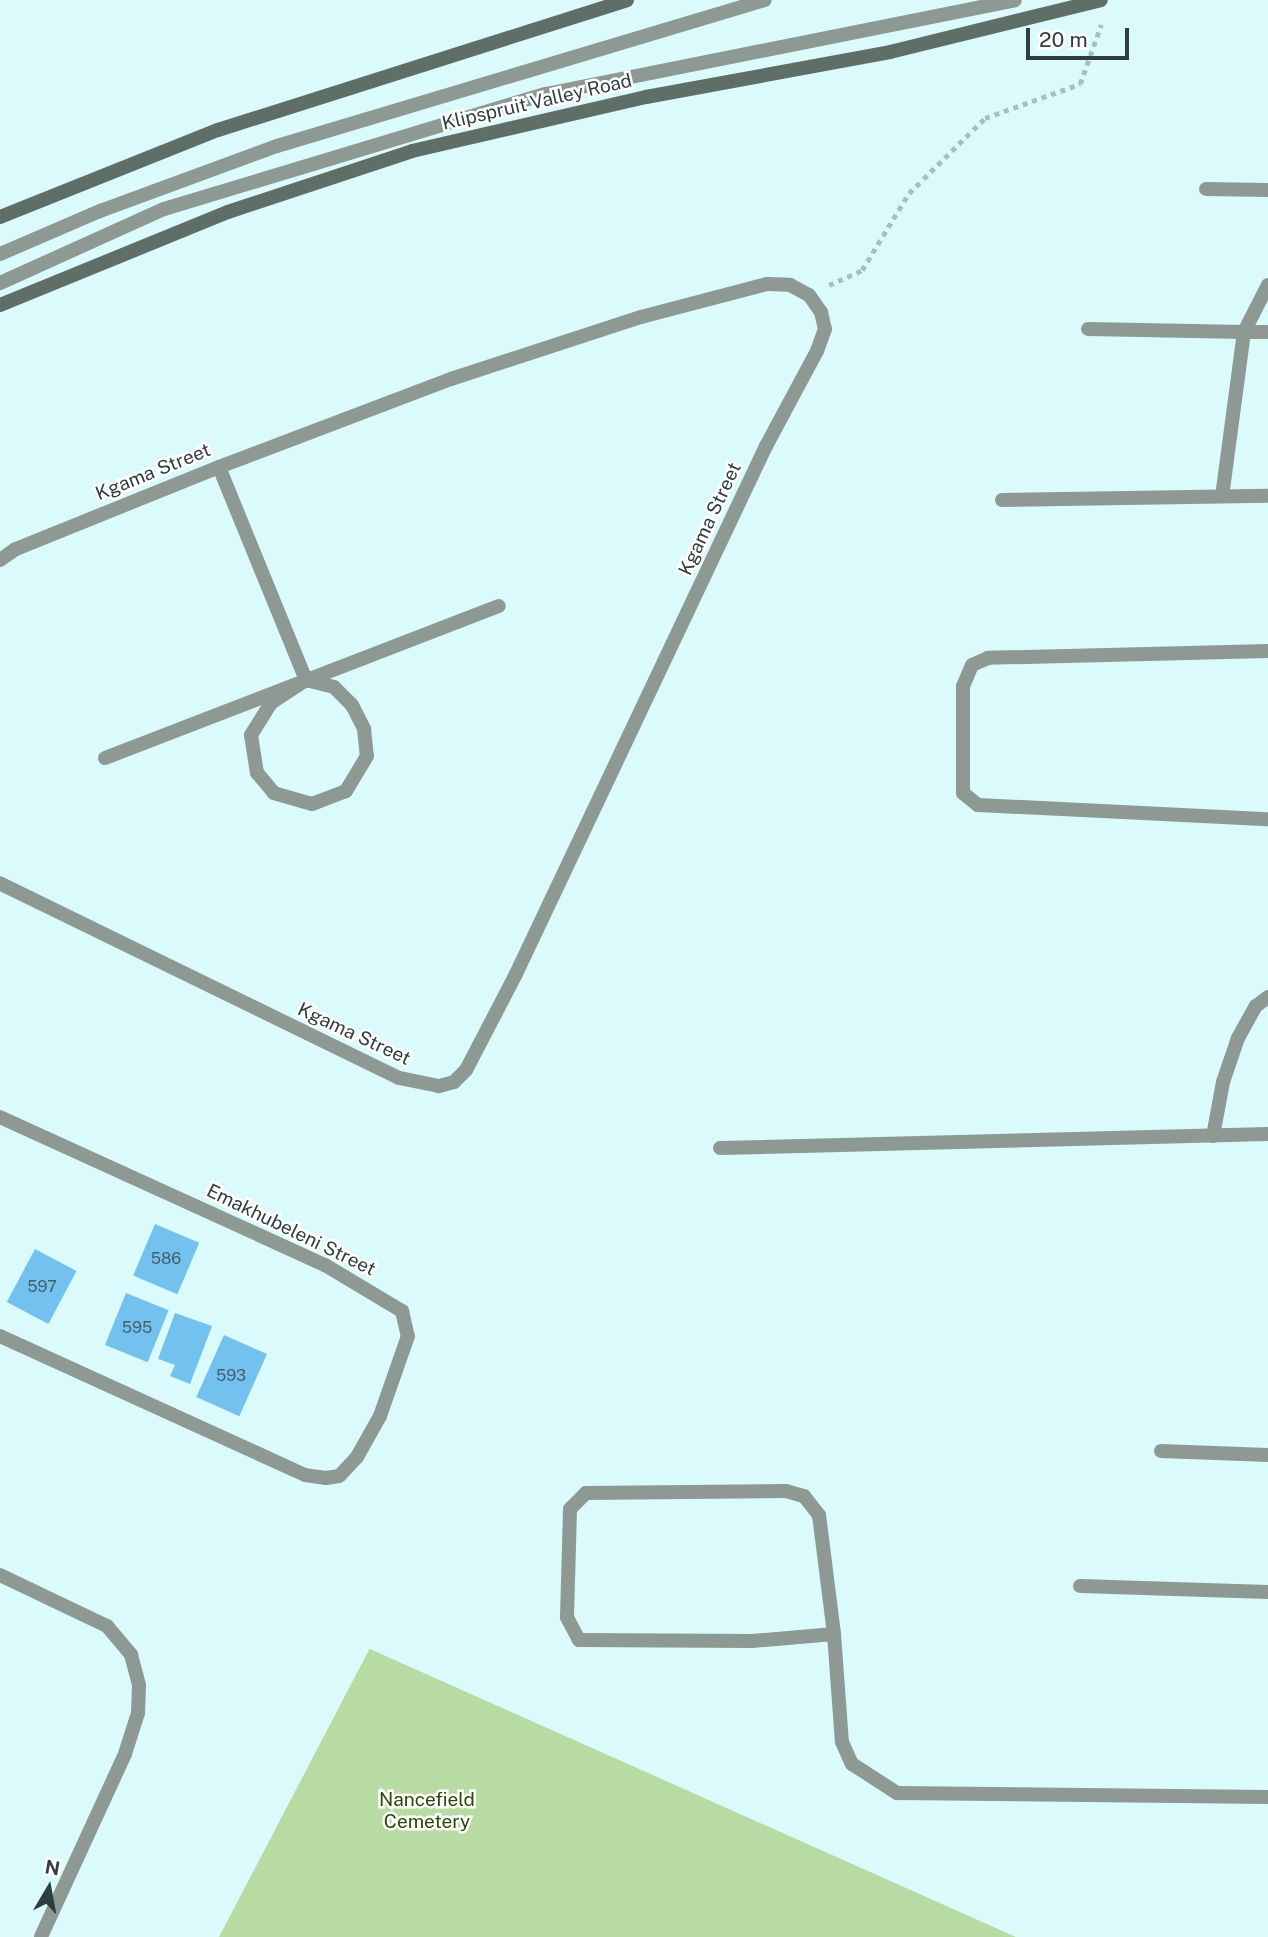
<!DOCTYPE html>
<html>
<head>
<meta charset="utf-8">
<style>
	body { margin:0 }
	#map { position:relative; width:1268px; height:1937px; overflow:hidden; background:#dafafc; font-family:"Public Sans",sans-serif }
	div>[style] { position:absolute }
	.green>* { inset:0; background:#b8dba3 }
	.building>* { inset:0; background:#72c1ef; transform-origin:0 0 }
	.path>* { height:4.5px; margin-top:-2.25px; transform-origin:0; background:repeating-linear-gradient(90deg,#a6c0c2 0 5px,transparent 0 10px) }
	.service>* { height:14px; margin:-7px; padding:0 7px; transform-origin:7px; border-radius:7px; background:#8e9994 }
	.minor>* { height:14px; margin:-7px; padding:0 7px; transform-origin:7px; border-radius:7px; background:#8e9994 }
	.secondary>* { height:14px; margin:-7px; padding:0 7px; transform-origin:7px; border-radius:7px; background:#5f6f68 }
	span { translate:-50% -50%; white-space:nowrap; text-align:center; line-height:1.15; -webkit-text-stroke:5px #fff; paint-order:stroke }
	.number-label { font-size:16px; color:#415f6b }
	.number-label span { -webkit-text-stroke-width:0 }
	.street-label { font-size:19px; color:#313e3f }
	.park-label { font-size:19px; color:#254900 }
	.north { position:absolute; left:14px; top:1853px; width:70px; height:70px; -webkit-text-stroke:5px #fff; paint-order:stroke; rotate:10deg; font-size:19px; font-weight:700; line-height:28px; text-align:center; color:#313e3f }
	.north::after { content:''; display:block; margin:auto; width:24px; height:32px; background:#313e3f; clip-path:polygon(50% 0,100% 100%,50% 72%,0 100%) }
	.scale { position:absolute; left:1026px; top:28px; width:103px; height:32px; box-sizing:border-box; border:4px solid #313e3f; border-top:0; padding-left:9px; font-size:21px; line-height:24px; white-space:nowrap; color:#313e3f; -webkit-text-stroke:5px #fff; paint-order:stroke }
</style>
</head>
<body>
<div id="map">
	<div class="green">
		<div style="clip-path:polygon(370px 1648px,370px 1649px,1016px 1937px,219px 1937px)"></div>
	</div>
	<div class="building">
		<div style="left:155px;top:1224px;width:48px;height:56px;rotate:23deg"></div>
		<div style="left:35px;top:1249px;width:47px;height:60px;rotate:28deg"></div>
		<div style="left:126px;top:1293px;width:46px;height:56px;rotate:22deg"></div>
		<div style="clip-path:polygon(175px 1313px,212px 1326px,190px 1384px,170px 1376px,175px 1365px,158px 1359px)"></div>
		<div style="left:224px;top:1335px;width:47px;height:68px;rotate:24deg"></div>
	</div>
	<div class="path">
		<div style="left:829px;top:285px;width:36px;rotate:-24deg"></div>
		<div style="left:862px;top:270px;width:90px;rotate:-58.6deg"></div>
		<div style="left:909px;top:193px;width:107px;rotate:-44.6deg"></div>
		<div style="left:985px;top:118px;width:101px;rotate:-19.7deg"></div>
		<div style="left:1080px;top:84px;width:63px;rotate:-70.4deg"></div>
	</div>
	<div class="service">
		<div style="left:1206px;top:189px;width:62px;rotate:0.9deg"></div>
		<div style="left:0;top:254px;width:109px;rotate:-23.3deg"></div>
		<div style="left:100px;top:211px;width:189px;rotate:-20.2deg"></div>
		<div style="left:277px;top:146px;width:509px;rotate:-16.66deg"></div>
		<div style="left:0;top:283px;width:180px;rotate:-24.3deg"></div>
		<div style="left:164px;top:209px;width:399px;rotate:-16.8deg"></div>
		<div style="left:546px;top:94px;width:478px;rotate:-11.3deg"></div>
		<div style="left:1268px;top:285px;width:53px;rotate:117.1deg"></div>
		<div style="left:1244px;top:332px;width:24px"></div>
		<div style="left:1088px;top:329px;width:156px;rotate:1.1deg"></div>
		<div style="left:1244px;top:332px;width:165px;rotate:97.6deg"></div>
		<div style="left:1002px;top:500px;width:266px;rotate:-0.9deg"></div>
		<div style="left:1268px;top:651px;width:280px;rotate:178.6deg"></div>
		<div style="left:988px;top:658px;width:17px;rotate:156deg"></div>
		<div style="left:972px;top:665px;width:23px;rotate:113deg"></div>
		<div style="left:963px;top:686px;width:107px;rotate:90deg"></div>
		<div style="left:963px;top:793px;width:19px;rotate:39deg"></div>
		<div style="left:978px;top:805px;width:290px;rotate:2.8deg"></div>
		<div style="left:1213px;top:1136px;width:55px;rotate:-79.5deg"></div>
		<div style="left:1223px;top:1082px;width:46px;rotate:-71.2deg"></div>
		<div style="left:1238px;top:1038px;width:37px;rotate:-61deg"></div>
		<div style="left:1256px;top:1006px;width:15px;rotate:-37deg"></div>
		<div style="left:720px;top:1148px;width:548px;rotate:-1.46deg"></div>
		<div style="left:1161px;top:1451px;width:107px;rotate:2.1deg"></div>
		<div style="left:1080px;top:1586px;width:188px;rotate:1.8deg"></div>
		<div style="left:834px;top:1634px;width:82px;rotate:175.1deg"></div>
		<div style="left:752px;top:1641px;width:173px;rotate:-179.7deg"></div>
		<div style="left:579px;top:1640px;width:26px;rotate:-118deg"></div>
		<div style="left:567px;top:1617px;width:108px;rotate:-88.4deg"></div>
		<div style="left:570px;top:1509px;width:23px;rotate:-45deg"></div>
		<div style="left:586px;top:1493px;width:200px;rotate:-0.6deg"></div>
		<div style="left:786px;top:1491px;width:19px;rotate:16deg"></div>
		<div style="left:804px;top:1496px;width:24px;rotate:52deg"></div>
		<div style="left:819px;top:1515px;width:120px;rotate:82.8deg"></div>
		<div style="left:834px;top:1634px;width:108px;rotate:85.8deg"></div>
		<div style="left:842px;top:1742px;width:24px;rotate:66deg"></div>
		<div style="left:852px;top:1764px;width:54px;rotate:32.8deg"></div>
		<div style="left:897px;top:1793px;width:371px;rotate:0.6deg"></div>
	</div>
	<div class="minor">
		<div style="left:219px;top:467px;width:230px;rotate:67.8deg"></div>
		<div style="left:0;top:560px;width:19px;rotate:-35deg"></div>
		<div style="left:16px;top:549px;width:219px;rotate:-22deg"></div>
		<div style="left:219px;top:467px;width:248px;rotate:-20.8deg"></div>
		<div style="left:451px;top:379px;width:200px;rotate:-18.1deg"></div>
		<div style="left:641px;top:317px;width:130px;rotate:-14.7deg"></div>
		<div style="left:767px;top:284px;width:23px;rotate:2deg"></div>
		<div style="left:790px;top:285px;width:21px;rotate:28deg"></div>
		<div style="left:809px;top:295px;width:21px;rotate:55deg"></div>
		<div style="left:821px;top:312px;width:17px;rotate:77deg"></div>
		<div style="left:825px;top:329px;width:23px;rotate:110deg"></div>
		<div style="left:817px;top:351px;width:108px;rotate:118.2deg"></div>
		<div style="left:766px;top:446px;width:584px;rotate:115.34deg"></div>
		<div style="left:516px;top:974px;width:108px;rotate:117.5deg"></div>
		<div style="left:466px;top:1070px;width:17px;rotate:135deg"></div>
		<div style="left:454px;top:1082px;width:16px;rotate:165deg"></div>
		<div style="left:439px;top:1086px;width:41px;rotate:-168.7deg"></div>
		<div style="left:399px;top:1078px;width:444px;rotate:-154deg"></div>
		<div style="left:306px;top:680px;width:29px;rotate:14deg"></div>
		<div style="left:334px;top:687px;width:25px;rotate:45deg"></div>
		<div style="left:352px;top:705px;width:27px;rotate:63deg"></div>
		<div style="left:364px;top:729px;width:27px;rotate:84deg"></div>
		<div style="left:367px;top:756px;width:41px;rotate:121deg"></div>
		<div style="left:346px;top:791px;width:36px;rotate:159deg"></div>
		<div style="left:312px;top:804px;width:40px;rotate:-164deg"></div>
		<div style="left:274px;top:793px;width:26px;rotate:-130deg"></div>
		<div style="left:257px;top:773px;width:38px;rotate:-99deg"></div>
		<div style="left:251px;top:735px;width:38px;rotate:-58deg"></div>
		<div style="left:271px;top:703px;width:42px;rotate:-33.3deg"></div>
		<div style="left:105px;top:758px;width:422px;rotate:-21.1deg"></div>
		<div style="left:0;top:1117px;width:357px;rotate:24.5deg"></div>
		<div style="left:325px;top:1265px;width:90px;rotate:30.9deg"></div>
		<div style="left:402px;top:1311px;width:26px;rotate:77deg"></div>
		<div style="left:408px;top:1336px;width:85px;rotate:109.3deg"></div>
		<div style="left:380px;top:1416px;width:47px;rotate:119.3deg"></div>
		<div style="left:357px;top:1457px;width:26px;rotate:133deg"></div>
		<div style="left:339px;top:1476px;width:13px;rotate:171deg"></div>
		<div style="left:326px;top:1478px;width:21px;rotate:-172deg"></div>
		<div style="left:305px;top:1475px;width:335px;rotate:-155.5deg"></div>
		<div style="left:0;top:1575px;width:119px;rotate:25.5deg"></div>
		<div style="left:107px;top:1626px;width:38px;rotate:50deg"></div>
		<div style="left:131px;top:1655px;width:31px;rotate:75deg"></div>
		<div style="left:139px;top:1685px;width:28px;rotate:92deg"></div>
		<div style="left:138px;top:1713px;width:43px;rotate:107.6deg"></div>
		<div style="left:125px;top:1754px;width:201px;rotate:114.7deg"></div>
	</div>
	<div class="secondary">
		<div style="left:0;top:217px;width:235px;rotate:-21.8deg"></div>
		<div style="left:218px;top:130px;width:429px;rotate:-17.6deg"></div>
		<div style="left:0;top:305px;width:246px;rotate:-22.2deg"></div>
		<div style="left:228px;top:212px;width:194px;rotate:-18.3deg"></div>
		<div style="left:412px;top:151px;width:240px;rotate:-13deg"></div>
		<div style="left:646px;top:97px;width:248px;rotate:-10.4deg"></div>
		<div style="left:890px;top:52px;width:217px;rotate:-13.8deg"></div>
	</div>
	<div class="number-label">
		<span style="left:166px;top:1259px">586</span>
		<span style="left:42px;top:1287px">597</span>
		<span style="left:137px;top:1328px">595</span>
		<span style="left:231px;top:1376px">593</span>
	</div>
	<div class="street-label">
		<span style="left:537px;top:102px;rotate:-13deg">Klipspruit Valley Road</span>
		<span style="left:153px;top:472px;rotate:-22deg">Kgama Street</span>
		<span style="left:710px;top:519px;rotate:-65deg">Kgama Street</span>
		<span style="left:354px;top:1034px;rotate:25deg">Kgama Street</span>
		<span style="left:291px;top:1230px;rotate:26deg">Emakhubeleni Street</span>
	</div>
	<div class="park-label">
		<span style="left:427px;top:1811px">Nancefield<br>Cemetery</span>
	</div>
	<div class="north">N</div>
	<div class="scale">20 m</div>
</div>
</body>
</html>
